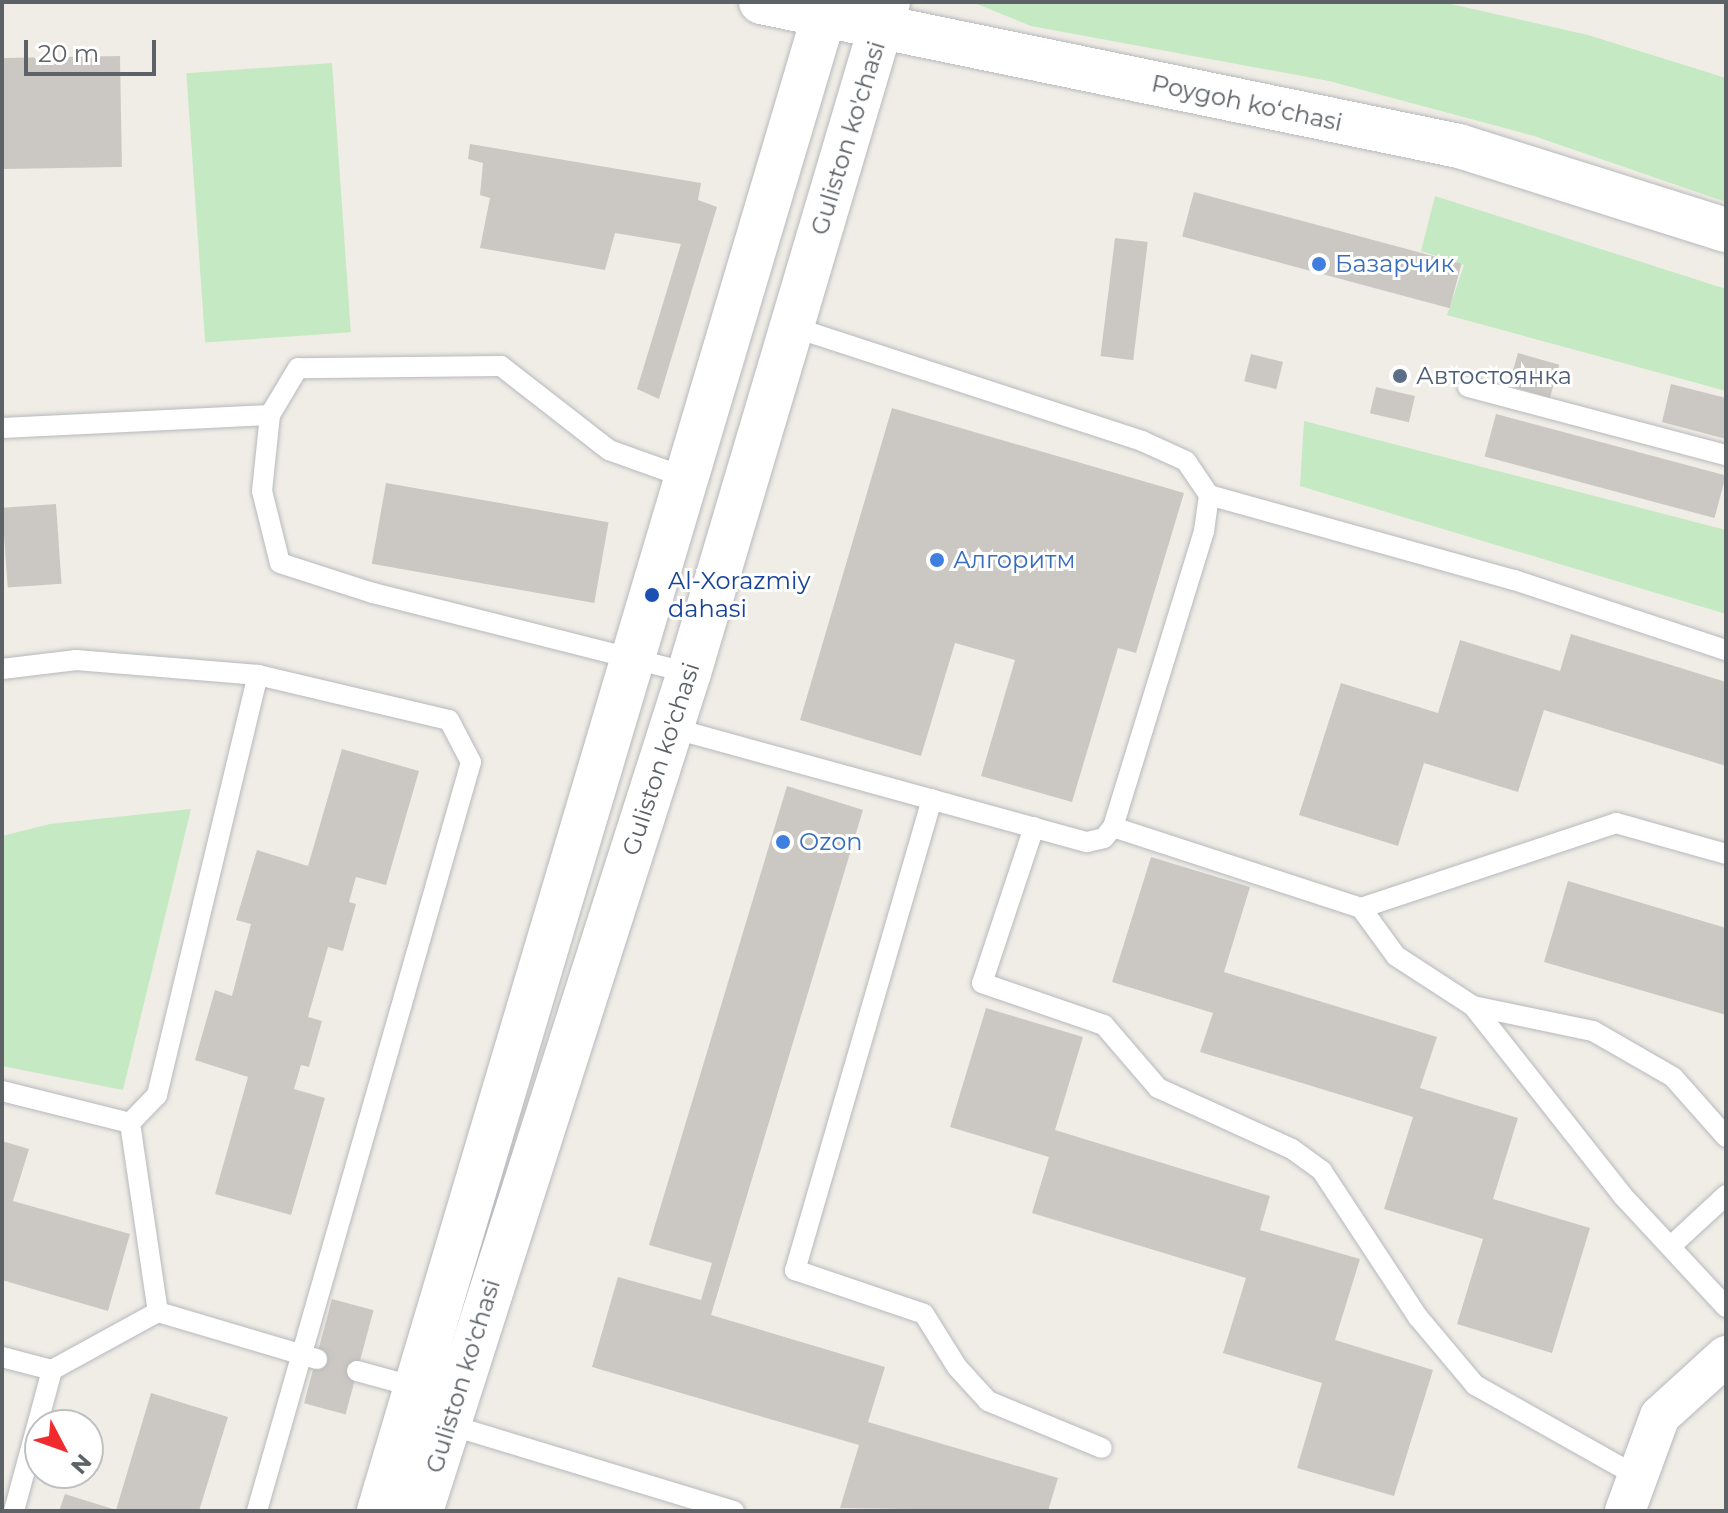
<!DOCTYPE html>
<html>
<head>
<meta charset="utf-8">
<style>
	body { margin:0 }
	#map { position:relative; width:1728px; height:1513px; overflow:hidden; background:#f0ede6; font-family:Montserrat,sans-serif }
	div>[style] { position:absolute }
	.green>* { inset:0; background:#c5e9c2; transform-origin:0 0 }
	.building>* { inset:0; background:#cbc8c3; transform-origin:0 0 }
	.roads { filter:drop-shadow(0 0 2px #b6b9bd) drop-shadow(0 0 2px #b6b9bd) }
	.service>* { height:20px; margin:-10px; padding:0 10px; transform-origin:10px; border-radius:10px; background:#fff }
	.minor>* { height:40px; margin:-20px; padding:0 20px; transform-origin:20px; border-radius:20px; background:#fff }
	.tertiary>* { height:44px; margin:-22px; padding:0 22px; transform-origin:22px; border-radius:22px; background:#fff }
	.secondary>* { height:44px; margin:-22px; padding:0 22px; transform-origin:22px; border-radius:22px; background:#fff }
	.dots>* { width:22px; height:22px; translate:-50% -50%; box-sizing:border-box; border:4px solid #fff; border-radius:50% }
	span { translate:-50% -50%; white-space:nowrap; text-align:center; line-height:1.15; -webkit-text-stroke:6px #fff; paint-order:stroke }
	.street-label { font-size:24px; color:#5d6267 }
	.shop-label { font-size:24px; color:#366cbe }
	.left { translate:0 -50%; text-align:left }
	.service-label { font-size:24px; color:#4e5e75 }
	.transit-label { font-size:24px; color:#164399 }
	.frame { position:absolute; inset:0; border:4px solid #5d6267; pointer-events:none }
	.north { position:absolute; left:24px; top:1409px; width:80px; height:80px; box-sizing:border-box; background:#fff; border:2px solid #bec0c2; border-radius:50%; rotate:131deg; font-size:22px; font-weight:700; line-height:32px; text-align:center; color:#5d6267 }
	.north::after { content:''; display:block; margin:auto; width:28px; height:36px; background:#f12b2d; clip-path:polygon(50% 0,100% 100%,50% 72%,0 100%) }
	.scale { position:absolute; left:24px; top:40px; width:132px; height:36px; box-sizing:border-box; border:4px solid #5d6267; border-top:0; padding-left:10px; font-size:24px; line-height:28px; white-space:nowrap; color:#5d6267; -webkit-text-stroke:6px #fff; paint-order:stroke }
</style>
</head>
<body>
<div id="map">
	<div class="green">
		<div style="clip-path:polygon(972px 2px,1442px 2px,1588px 35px,1726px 78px,1726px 202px,1534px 136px,1329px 81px,1031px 26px)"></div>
		<div style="left:332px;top:63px;width:270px;height:146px;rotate:86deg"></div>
		<div style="clip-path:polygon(1435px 196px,1726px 289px,1726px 391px,1447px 315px,1464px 265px,1421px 251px)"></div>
		<div style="clip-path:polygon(1304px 421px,1726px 530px,1726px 614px,1300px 486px)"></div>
		<div style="clip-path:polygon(191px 809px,123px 1090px,2px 1066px,2px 836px,50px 824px)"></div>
	</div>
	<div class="building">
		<div style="left:120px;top:56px;width:111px;height:118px;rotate:89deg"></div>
		<div style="clip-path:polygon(470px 144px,701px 183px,698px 200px,717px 207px,659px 399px,637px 389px,681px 244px,615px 233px,605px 270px,480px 248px,490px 198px,480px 195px,483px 163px,468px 159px)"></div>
		<div style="left:1194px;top:192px;width:277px;height:46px;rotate:15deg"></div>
		<div style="left:1115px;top:238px;width:33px;height:119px;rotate:7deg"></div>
		<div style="left:1518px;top:353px;width:43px;height:34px;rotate:16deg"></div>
		<div style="left:1251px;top:354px;width:33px;height:28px;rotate:14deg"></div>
		<div style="clip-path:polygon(1671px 384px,1726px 398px,1726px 439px,1662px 422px)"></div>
		<div style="left:1376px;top:387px;width:40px;height:27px;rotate:13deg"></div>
		<div style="clip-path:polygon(892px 408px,1184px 493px,1136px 653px,1118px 648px,1072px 802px,981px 776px,1015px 660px,955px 643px,921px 756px,800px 720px)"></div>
		<div style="left:1496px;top:414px;width:238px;height:44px;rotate:15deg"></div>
		<div style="left:386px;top:483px;width:226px;height:82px;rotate:10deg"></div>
		<div style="left:56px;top:504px;width:80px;height:54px;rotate:86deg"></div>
		<div style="clip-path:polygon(1571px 634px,1726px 682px,1726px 766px,1544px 710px,1518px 792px,1424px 763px,1398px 846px,1299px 815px,1341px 683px,1438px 713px,1460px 640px,1560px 671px)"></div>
		<div style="clip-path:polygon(342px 749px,419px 771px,386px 885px,356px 877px,349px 902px,356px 904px,343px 951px,328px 947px,308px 1017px,322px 1021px,309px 1067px,301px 1065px,294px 1089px,325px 1098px,291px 1215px,215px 1194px,248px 1077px,195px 1060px,215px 990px,232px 996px,251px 924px,236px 920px,257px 850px,308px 866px)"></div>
		<div style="clip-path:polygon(787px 786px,863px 810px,711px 1315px,885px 1367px,868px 1422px,1058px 1478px,1048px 1511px,840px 1508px,859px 1445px,592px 1367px,618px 1277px,701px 1300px,712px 1263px,649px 1245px)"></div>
		<div style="clip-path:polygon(1151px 857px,1250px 887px,1224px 972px,1437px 1037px,1420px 1088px,1518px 1118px,1493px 1199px,1590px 1228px,1552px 1353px,1457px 1324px,1483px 1239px,1384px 1209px,1413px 1117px,1200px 1052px,1213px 1013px,1112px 982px)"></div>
		<div style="clip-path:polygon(1568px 881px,1726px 928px,1726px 1015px,1544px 962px)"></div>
		<div style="clip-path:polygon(986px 1008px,1083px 1037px,1055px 1130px,1270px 1196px,1260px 1230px,1360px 1259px,1335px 1340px,1433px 1370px,1394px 1496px,1297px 1468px,1322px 1383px,1223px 1353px,1246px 1278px,1032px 1213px,1049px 1157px,950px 1127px)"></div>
		<div style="clip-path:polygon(2px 1141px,29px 1149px,13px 1201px,130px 1234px,108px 1311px,2px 1280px)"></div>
		<div style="left:332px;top:1299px;width:43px;height:108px;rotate:15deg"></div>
		<div style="clip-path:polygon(151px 1393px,228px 1417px,199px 1511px,59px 1511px,65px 1494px,116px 1510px)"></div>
	</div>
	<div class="roads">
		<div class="service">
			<div style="left:1468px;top:387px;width:267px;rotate:14.8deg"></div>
			<div style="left:2px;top:428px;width:268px;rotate:-2.8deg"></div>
			<div style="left:687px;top:478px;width:83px;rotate:-160.3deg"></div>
			<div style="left:609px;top:450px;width:137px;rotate:-142.1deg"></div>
			<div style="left:501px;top:366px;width:203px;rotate:179.4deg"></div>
			<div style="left:298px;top:368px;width:55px;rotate:120.8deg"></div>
			<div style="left:270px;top:415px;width:76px;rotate:96deg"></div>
			<div style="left:262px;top:491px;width:74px;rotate:76deg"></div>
			<div style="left:280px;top:563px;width:98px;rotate:17.9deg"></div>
			<div style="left:373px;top:593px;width:326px;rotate:14.2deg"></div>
			<div style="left:1209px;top:495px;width:317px;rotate:15.6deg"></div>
			<div style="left:1514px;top:580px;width:223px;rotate:18.3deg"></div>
			<div style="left:2px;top:669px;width:75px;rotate:-6.9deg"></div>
			<div style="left:76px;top:660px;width:183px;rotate:4.7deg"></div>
			<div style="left:258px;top:675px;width:196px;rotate:13.3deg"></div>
			<div style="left:449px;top:720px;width:47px;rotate:62.4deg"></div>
			<div style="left:471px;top:762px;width:779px;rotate:105.95deg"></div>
			<div style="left:672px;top:728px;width:430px;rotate:15.4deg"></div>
			<div style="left:1087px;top:842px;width:17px;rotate:-13deg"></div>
			<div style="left:1104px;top:838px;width:14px;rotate:-51deg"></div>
			<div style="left:1113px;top:827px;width:310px;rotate:-72.9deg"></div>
			<div style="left:1204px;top:531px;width:36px;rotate:-82deg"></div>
			<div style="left:1209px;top:495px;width:41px;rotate:-124.1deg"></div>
			<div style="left:1186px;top:461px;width:48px;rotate:-155.6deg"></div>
			<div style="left:1142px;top:441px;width:370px;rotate:-161.9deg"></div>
			<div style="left:932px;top:799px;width:491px;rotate:106.2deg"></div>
			<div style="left:795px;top:1270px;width:136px;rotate:18.8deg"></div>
			<div style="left:924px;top:1314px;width:62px;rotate:58.1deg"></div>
			<div style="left:957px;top:1367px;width:46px;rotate:47.6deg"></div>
			<div style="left:988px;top:1401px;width:123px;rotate:22.4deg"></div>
			<div style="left:1034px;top:827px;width:164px;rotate:108.4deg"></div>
			<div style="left:982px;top:983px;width:129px;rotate:19deg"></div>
			<div style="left:1104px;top:1025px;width:83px;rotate:49.4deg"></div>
			<div style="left:1158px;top:1088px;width:147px;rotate:24.5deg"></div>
			<div style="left:1292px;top:1149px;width:37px;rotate:36deg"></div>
			<div style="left:1322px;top:1171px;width:175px;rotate:56.7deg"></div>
			<div style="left:1418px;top:1317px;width:89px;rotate:50deg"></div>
			<div style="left:1475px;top:1385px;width:187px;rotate:29.4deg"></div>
			<div style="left:1113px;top:827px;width:261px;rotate:18.1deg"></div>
			<div style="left:1361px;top:908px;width:269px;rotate:-18.4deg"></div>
			<div style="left:1616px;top:823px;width:114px;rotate:15.7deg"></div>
			<div style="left:1361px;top:908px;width:59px;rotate:53.9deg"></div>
			<div style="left:1396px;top:956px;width:92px;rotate:33deg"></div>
			<div style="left:1473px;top:1006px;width:241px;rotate:51.7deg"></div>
			<div style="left:1622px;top:1195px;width:153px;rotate:47.1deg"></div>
			<div style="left:1473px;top:1006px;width:123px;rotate:11.8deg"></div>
			<div style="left:1593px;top:1031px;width:92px;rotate:29.9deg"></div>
			<div style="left:1673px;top:1077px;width:80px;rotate:48.5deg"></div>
			<div style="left:2px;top:1091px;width:132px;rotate:14deg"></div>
			<div style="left:130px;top:1123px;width:39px;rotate:-46deg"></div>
			<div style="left:157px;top:1095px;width:432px;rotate:-76.5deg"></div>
			<div style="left:130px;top:1123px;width:191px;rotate:81.6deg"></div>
			<div style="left:158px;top:1312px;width:166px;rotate:16.5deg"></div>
			<div style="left:1671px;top:1246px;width:75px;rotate:-42.8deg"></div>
			<div style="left:2px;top:1357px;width:52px;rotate:14.6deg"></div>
			<div style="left:357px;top:1371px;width:64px;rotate:15.3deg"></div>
			<div style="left:447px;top:1424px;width:300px;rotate:16.9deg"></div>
			<div style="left:14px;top:1511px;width:146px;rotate:-74.9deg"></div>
			<div style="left:52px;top:1370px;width:121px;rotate:-28.7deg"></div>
		</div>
		<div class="minor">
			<div style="left:1625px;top:1511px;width:101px;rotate:-69.8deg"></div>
			<div style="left:1660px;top:1416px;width:89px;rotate:-42.3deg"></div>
		</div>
		<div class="tertiary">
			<div style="left:761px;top:2px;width:713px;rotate:11.66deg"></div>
			<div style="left:1459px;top:146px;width:280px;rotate:17.5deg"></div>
		</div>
		<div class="secondary">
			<div style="left:379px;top:1511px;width:1574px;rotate:-73.43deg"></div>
			<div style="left:421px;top:1511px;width:880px;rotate:-72.27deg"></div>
			<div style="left:689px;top:673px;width:700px;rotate:-73.48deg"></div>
		</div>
	</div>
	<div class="dots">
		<div style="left:1319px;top:264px;background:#3f7fe0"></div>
		<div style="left:1400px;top:376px;background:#5c6f8a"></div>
		<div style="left:937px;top:560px;background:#3f7fe0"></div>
		<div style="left:652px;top:595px;background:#1a4fb4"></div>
		<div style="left:783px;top:842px;background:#3f7fe0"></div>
	</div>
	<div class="street-label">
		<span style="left:1247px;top:103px;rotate:12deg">Poygoh koʻchasi</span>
		<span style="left:848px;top:138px;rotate:-73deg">Guliston ko'chasi</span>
		<span style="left:661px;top:759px;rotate:-72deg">Guliston ko'chasi</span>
		<span style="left:463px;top:1376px;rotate:-73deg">Guliston ko'chasi</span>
	</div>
	<div class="shop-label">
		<span class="left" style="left:1335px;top:264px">Базарчик</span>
		<span class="left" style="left:953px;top:560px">Алгоритм</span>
		<span class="left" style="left:799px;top:842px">Ozon</span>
	</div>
	<div class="service-label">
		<span class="left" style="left:1416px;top:376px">Автостоянка</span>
	</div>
	<div class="transit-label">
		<span class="left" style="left:668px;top:595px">Al-Xorazmiy<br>dahasi</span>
	</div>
	<div class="frame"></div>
	<div class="north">N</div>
	<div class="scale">20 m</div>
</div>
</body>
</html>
